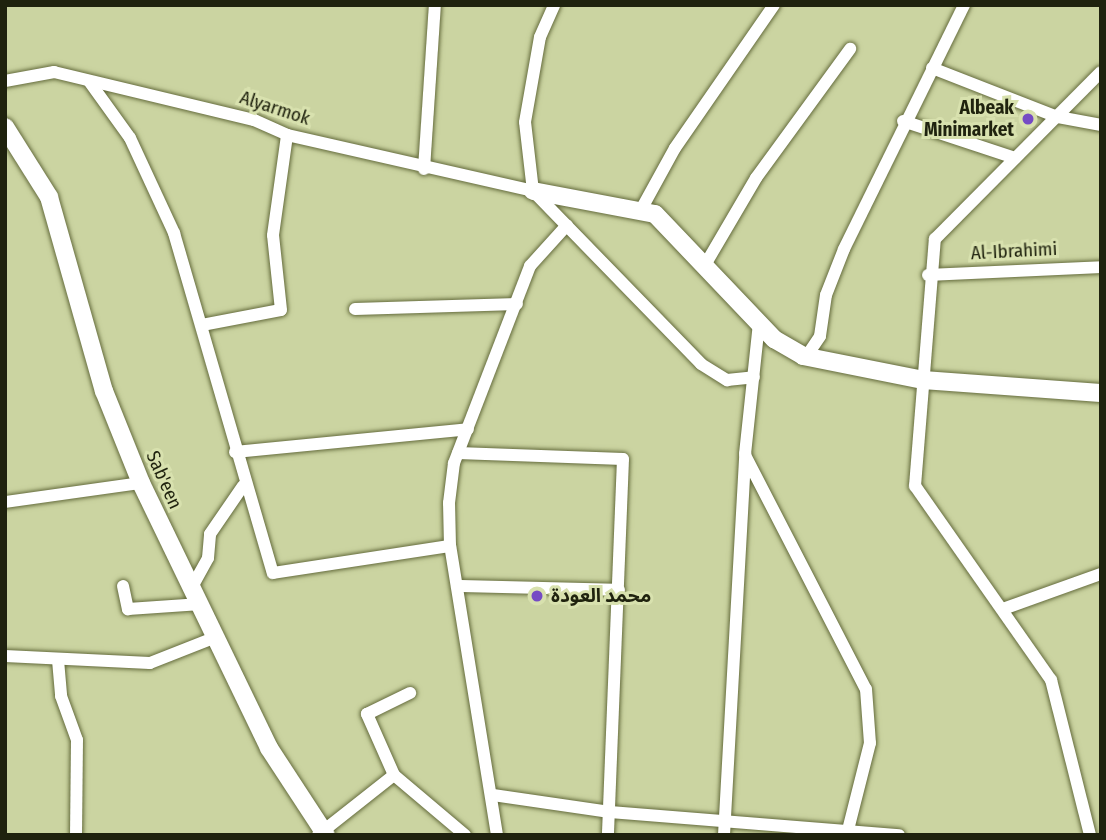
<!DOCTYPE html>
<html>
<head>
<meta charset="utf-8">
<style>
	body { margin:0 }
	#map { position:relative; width:1106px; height:840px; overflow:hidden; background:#cbd4a1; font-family:"Fira Sans Condensed","Noto Sans Arabic",sans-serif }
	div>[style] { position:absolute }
	.roads { filter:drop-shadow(0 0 2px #656c3d) drop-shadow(0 0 2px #656c3d) }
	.street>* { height:12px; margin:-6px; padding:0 6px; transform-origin:6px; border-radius:6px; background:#fff }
	.secondary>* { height:18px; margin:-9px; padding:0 9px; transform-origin:9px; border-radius:9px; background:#fff }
	.dots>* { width:19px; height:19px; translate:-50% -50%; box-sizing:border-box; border:4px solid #d8e1ae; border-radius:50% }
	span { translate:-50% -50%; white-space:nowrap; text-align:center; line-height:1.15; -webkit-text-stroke:6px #d8e1ae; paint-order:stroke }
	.street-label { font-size:19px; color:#1f220e }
	.poi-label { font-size:19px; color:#1f220e; font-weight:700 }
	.right { translate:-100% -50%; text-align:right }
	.left { translate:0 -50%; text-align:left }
	.frame { position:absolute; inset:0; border:7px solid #1f220e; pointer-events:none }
</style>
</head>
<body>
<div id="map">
	<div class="roads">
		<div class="street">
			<div style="left:932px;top:68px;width:135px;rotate:21.3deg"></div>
			<div style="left:1058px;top:117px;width:44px;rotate:10.5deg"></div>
			<div style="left:5px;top:81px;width:50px;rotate:-10.4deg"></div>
			<div style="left:54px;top:72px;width:206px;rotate:13.5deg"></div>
			<div style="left:254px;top:120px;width:36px;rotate:24deg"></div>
			<div style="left:287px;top:135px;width:252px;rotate:12.8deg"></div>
			<div style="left:533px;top:191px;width:241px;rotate:45.8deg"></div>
			<div style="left:701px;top:364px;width:31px;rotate:32deg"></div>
			<div style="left:727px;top:380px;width:27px;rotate:-6deg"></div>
			<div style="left:89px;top:81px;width:70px;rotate:54.3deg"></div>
			<div style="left:130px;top:138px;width:105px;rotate:65.1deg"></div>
			<div style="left:174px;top:233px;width:354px;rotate:73.8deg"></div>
			<div style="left:273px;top:573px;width:179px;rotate:-8.7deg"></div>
			<div style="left:903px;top:121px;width:118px;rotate:18.3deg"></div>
			<div style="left:424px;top:169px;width:164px;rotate:-86.2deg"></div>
			<div style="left:533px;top:191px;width:69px;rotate:-96.6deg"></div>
			<div style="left:525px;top:122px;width:86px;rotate:-80deg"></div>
			<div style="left:540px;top:37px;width:35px;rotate:-66deg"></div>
			<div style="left:642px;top:208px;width:68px;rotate:-61.2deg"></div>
			<div style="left:675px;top:148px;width:174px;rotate:-55.3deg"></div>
			<div style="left:705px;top:265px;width:101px;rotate:-59.6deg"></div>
			<div style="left:756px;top:178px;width:160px;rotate:-53.9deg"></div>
			<div style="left:928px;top:275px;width:173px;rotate:-2.6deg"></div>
			<div style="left:355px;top:309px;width:162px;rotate:-1.8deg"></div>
			<div style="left:202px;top:325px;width:80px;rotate:-10.8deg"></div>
			<div style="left:281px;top:310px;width:75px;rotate:-96.1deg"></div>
			<div style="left:273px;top:235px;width:101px;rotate:-82deg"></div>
			<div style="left:806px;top:357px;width:25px;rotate:-56deg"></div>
			<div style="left:820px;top:336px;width:41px;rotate:-81.7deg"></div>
			<div style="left:826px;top:295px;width:49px;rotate:-68.6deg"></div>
			<div style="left:844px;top:249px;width:272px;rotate:-63.8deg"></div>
			<div style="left:235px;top:452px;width:234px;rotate:-5.6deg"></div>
			<div style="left:458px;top:453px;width:165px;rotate:2.1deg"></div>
			<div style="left:623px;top:459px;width:376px;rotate:92.3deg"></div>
			<div style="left:746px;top:457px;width:261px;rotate:62.7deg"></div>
			<div style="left:866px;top:689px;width:54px;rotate:85.8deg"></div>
			<div style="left:870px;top:743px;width:86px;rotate:104.2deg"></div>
			<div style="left:5px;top:502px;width:137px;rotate:-8deg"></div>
			<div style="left:123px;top:586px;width:24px;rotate:78deg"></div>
			<div style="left:128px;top:609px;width:73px;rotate:-3.9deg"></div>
			<div style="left:457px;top:586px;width:162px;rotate:1.4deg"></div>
			<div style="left:192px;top:587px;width:33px;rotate:-61deg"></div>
			<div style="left:208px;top:558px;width:24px;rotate:-85deg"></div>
			<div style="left:210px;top:534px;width:58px;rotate:-55.5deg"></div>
			<div style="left:1003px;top:609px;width:104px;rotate:-19.7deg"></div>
			<div style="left:5px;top:656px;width:145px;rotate:2.8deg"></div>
			<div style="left:150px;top:663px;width:71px;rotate:-21.5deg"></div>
			<div style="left:58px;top:660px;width:36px;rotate:85deg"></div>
			<div style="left:61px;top:696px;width:47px;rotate:70deg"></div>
			<div style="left:77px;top:740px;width:95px;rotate:90.6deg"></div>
			<div style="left:394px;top:775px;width:67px;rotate:-113.9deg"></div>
			<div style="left:367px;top:714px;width:48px;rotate:-26deg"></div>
			<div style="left:493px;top:795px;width:118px;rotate:8.3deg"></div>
			<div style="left:610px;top:812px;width:290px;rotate:4.6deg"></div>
			<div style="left:318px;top:835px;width:97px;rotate:-38.3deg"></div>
			<div style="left:394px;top:775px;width:93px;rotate:40.2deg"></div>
			<div style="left:497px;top:835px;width:293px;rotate:-99.2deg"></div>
			<div style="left:450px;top:546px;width:43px;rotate:-91.3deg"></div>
			<div style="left:449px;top:503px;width:40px;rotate:-82.9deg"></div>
			<div style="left:454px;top:463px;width:211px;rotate:-68.9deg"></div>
			<div style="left:530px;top:266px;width:55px;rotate:-47.9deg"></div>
			<div style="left:724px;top:835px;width:382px;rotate:-86.8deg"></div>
			<div style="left:745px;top:454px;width:132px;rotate:-83.9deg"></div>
			<div style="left:1090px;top:835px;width:160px;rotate:-104.1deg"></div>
			<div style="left:1051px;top:680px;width:237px;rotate:-125deg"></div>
			<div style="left:915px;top:486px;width:248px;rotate:-85.4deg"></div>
			<div style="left:935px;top:239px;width:235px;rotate:-45.2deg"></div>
		</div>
		<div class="secondary">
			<div style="left:5px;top:127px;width:83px;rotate:57.8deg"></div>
			<div style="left:49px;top:197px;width:202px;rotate:74.2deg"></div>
			<div style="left:104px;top:391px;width:99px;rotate:68.1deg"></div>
			<div style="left:141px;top:483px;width:294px;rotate:64.2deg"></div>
			<div style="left:269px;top:748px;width:104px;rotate:56.8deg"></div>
			<div style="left:533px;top:191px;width:124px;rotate:10.7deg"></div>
			<div style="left:655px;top:214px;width:173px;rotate:46.4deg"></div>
			<div style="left:774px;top:339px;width:34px;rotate:30deg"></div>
			<div style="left:803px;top:356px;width:122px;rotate:11.3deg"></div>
			<div style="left:923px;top:380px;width:178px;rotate:4.2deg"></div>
		</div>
	</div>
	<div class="dots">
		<div style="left:1028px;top:119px;background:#754bc4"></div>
		<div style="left:537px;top:596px;background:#754bc4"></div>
	</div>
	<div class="street-label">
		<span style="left:275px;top:108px;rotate:18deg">Alyarmok</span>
		<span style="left:1014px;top:251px;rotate:-3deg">Al-Ibrahimi</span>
		<span style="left:164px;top:480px;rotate:66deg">Sab'een</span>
	</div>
	<div class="poi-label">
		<span class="right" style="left:1014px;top:119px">Albeak<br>Minimarket</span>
		<span class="left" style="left:551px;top:596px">محمد العودة</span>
	</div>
	<div class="frame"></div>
</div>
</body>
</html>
